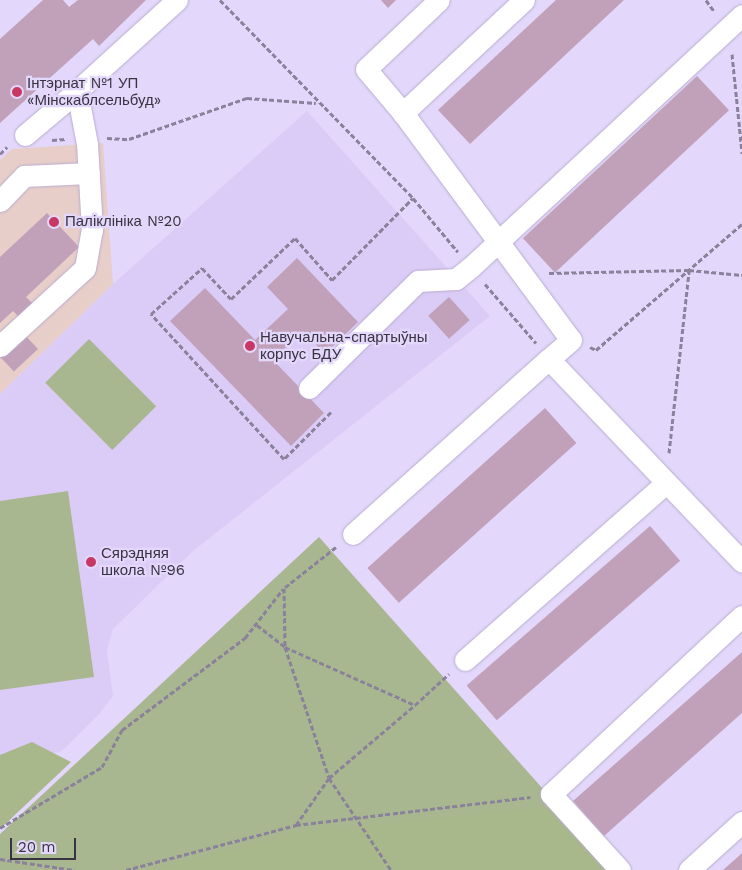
<!DOCTYPE html>
<html>
<head>
<meta charset="utf-8">
<style>
	body { margin:0 }
	#map { position:relative; width:742px; height:870px; overflow:hidden; background:#e3d7fb; font-family:"Work Sans",sans-serif }
	div>[style] { position:absolute }
	.built>* { inset:0; background:#dbccf7 }
	.medical>* { inset:0; background:#e8cec9 }
	.green>* { inset:0; background:#a9b790; transform-origin:0 0 }
	.forest>* { inset:0; background:#a8b88b }
	.building>* { inset:0; background:#c1a1b9; transform-origin:0 0 }
	.path>* { height:3px; margin-top:-1.5px; transform-origin:0; background:repeating-linear-gradient(90deg,#8a829b 0 5px,transparent 0 7.5px) }
	.roads { filter:drop-shadow(0 0 1px #b8acce) drop-shadow(0 0 1px #b8acce) }
	.minor>* { height:21px; margin:-10.5px; padding:0 10.5px; transform-origin:10.5px; border-radius:10.5px; background:#fff }
	.dots>* { width:14px; height:14px; translate:-50% -50%; box-sizing:border-box; border:2px solid #e3d7fb; border-radius:50% }
	span { translate:-50% -50%; white-space:nowrap; text-align:center; line-height:1.15; -webkit-text-stroke:4.5px #e3d7fb; paint-order:stroke }
	.poi-label { font-size:15px; color:#383341 }
	.left { translate:0 -50%; text-align:left }
	.scale { position:absolute; left:10px; top:838px; width:66px; height:22px; box-sizing:border-box; border:2px solid #383341; border-top:0; padding-left:6px; font-size:15px; line-height:18px; white-space:nowrap; color:#383341; -webkit-text-stroke:4px #e3d7fb; paint-order:stroke }
</style>
</head>
<body>
<div id="map">
	<div class="built">
		<div style="clip-path:polygon(307px 111px,490px 316px,193px 551px,113px 629px,107px 650px,113px 696px,99px 714px,62px 751px,0 769px,0 394px,113px 284px)"></div>
	</div>
	<div class="medical">
		<div style="clip-path:polygon(103px 143px,113px 284px,0 394px,0 160px,12px 149px)"></div>
	</div>
	<div class="green">
		<div style="left:89px;top:339px;width:95px;height:62px;rotate:45deg"></div>
		<div style="clip-path:polygon(68px 491px,94px 677px,0 690px,0 501px)"></div>
		<div style="clip-path:polygon(319px 537px,615px 870px,0 870px,0 834px)"></div>
	</div>
	<div class="forest">
		<div style="clip-path:polygon(32px 742px,71px 762px,0 829px,0 755px)"></div>
		<div style="clip-path:polygon(547px 807px,607px 870px,150px 870px,298px 832px)"></div>
	</div>
	<div class="building">
		<div style="clip-path:polygon(43px 0,63px 0,69px 7px,78px 0,146px 0,99px 46px,93px 39px,0 123px,0 39px)"></div>
		<div style="clip-path:polygon(381px 0,396px 0,388px 8px)"></div>
		<div style="clip-path:polygon(624px 0,470px 144px,438px 110px,556px 0)"></div>
		<div style="left:697px;top:76px;width:47px;height:238px;rotate:47deg"></div>
		<div style="clip-path:polygon(47px 213px,79px 247px,26px 297px,34px 305px,20px 318px,13px 311px,0 323px,0 257px)"></div>
		<div style="clip-path:polygon(297px 258px,358px 322px,325px 354px,303px 331px,273px 360px,324px 413px,291px 446px,170px 321px,205px 288px,255px 340px,288px 309px,267px 287px)"></div>
		<div style="left:449px;top:297px;width:31px;height:28px;rotate:48deg"></div>
		<div style="left:23px;top:333px;width:22px;height:33px;rotate:47deg"></div>
		<div style="left:545px;top:408px;width:47px;height:239px;rotate:48deg"></div>
		<div style="left:650px;top:526px;width:46px;height:243px;rotate:49deg"></div>
		<div style="clip-path:polygon(742px 652px,742px 713px,604px 836px,573px 801px)"></div>
		<div style="clip-path:polygon(742px 853px,742px 870px,723px 870px,740px 855px)"></div>
	</div>
	<div class="path">
		<div style="left:220px;top:0;width:277px;rotate:45.7deg"></div>
		<div style="left:413px;top:198px;width:70px;rotate:50.2deg"></div>
		<div style="left:706px;top:0;width:14px;rotate:54deg"></div>
		<div style="left:732px;top:54px;width:100px;rotate:84.2deg"></div>
		<div style="left:107px;top:138px;width:22px;rotate:3deg"></div>
		<div style="left:129px;top:139px;width:125px;rotate:-19.2deg"></div>
		<div style="left:247px;top:98px;width:69px;rotate:4.1deg"></div>
		<div style="left:52px;top:140px;width:14px;rotate:-4deg"></div>
		<div style="left:0;top:154px;width:10px;rotate:-45deg"></div>
		<div style="left:549px;top:273px;width:140px;rotate:-1.2deg"></div>
		<div style="left:689px;top:270px;width:53px;rotate:5.4deg"></div>
		<div style="left:485px;top:284px;width:78px;rotate:49.2deg"></div>
		<div style="left:590px;top:347px;width:7px;rotate:27deg"></div>
		<div style="left:596px;top:350px;width:193px;rotate:-40.8deg"></div>
		<div style="left:331px;top:412px;width:66px;rotate:135deg"></div>
		<div style="left:284px;top:459px;width:197px;rotate:-132.5deg"></div>
		<div style="left:151px;top:314px;width:69px;rotate:-42deg"></div>
		<div style="left:202px;top:268px;width:42px;rotate:46.9deg"></div>
		<div style="left:231px;top:299px;width:88px;rotate:-43.6deg"></div>
		<div style="left:295px;top:238px;width:56px;rotate:48.6deg"></div>
		<div style="left:332px;top:280px;width:115px;rotate:-45.4deg"></div>
		<div style="left:669px;top:453px;width:183px;rotate:-83.7deg"></div>
		<div style="left:336px;top:547px;width:66px;rotate:141.7deg"></div>
		<div style="left:284px;top:588px;width:59px;rotate:89deg"></div>
		<div style="left:285px;top:647px;width:138px;rotate:71.4deg"></div>
		<div style="left:329px;top:778px;width:111px;rotate:56deg"></div>
		<div style="left:257px;top:625px;width:36px;rotate:38deg"></div>
		<div style="left:285px;top:647px;width:142px;rotate:24deg"></div>
		<div style="left:415px;top:705px;width:46px;rotate:-42.4deg"></div>
		<div style="left:296px;top:825px;width:57px;rotate:-54.9deg"></div>
		<div style="left:329px;top:778px;width:113px;rotate:-40.3deg"></div>
		<div style="left:0;top:828px;width:119px;rotate:-30.9deg"></div>
		<div style="left:102px;top:767px;width:42px;rotate:-61.6deg"></div>
		<div style="left:122px;top:730px;width:154px;rotate:-36.8deg"></div>
		<div style="left:245px;top:638px;width:62px;rotate:-52.2deg"></div>
		<div style="left:0;top:859px;width:75px;rotate:8.5deg"></div>
		<div style="left:126px;top:870px;width:176px;rotate:-14.8deg"></div>
		<div style="left:296px;top:825px;width:236px;rotate:-6.8deg"></div>
	</div>
	<div class="roads">
		<div class="minor">
			<div style="left:524px;top:0;width:166px;rotate:137deg"></div>
			<div style="left:403px;top:113px;width:282px;rotate:53.5deg"></div>
			<div style="left:571px;top:340px;width:29px;rotate:139deg"></div>
			<div style="left:549px;top:359px;width:280px;rotate:46.4deg"></div>
			<div style="left:403px;top:113px;width:57px;rotate:-130.1deg"></div>
			<div style="left:366px;top:69px;width:100px;rotate:-43.4deg"></div>
			<div style="left:25px;top:135px;width:68px;rotate:-40.2deg"></div>
			<div style="left:0;top:201px;width:35px;rotate:-46deg"></div>
			<div style="left:24px;top:176px;width:65px;rotate:-2.6deg"></div>
			<div style="left:0;top:346px;width:115px;rotate:-42.5deg"></div>
			<div style="left:85px;top:268px;width:39px;rotate:-80deg"></div>
			<div style="left:92px;top:230px;width:86px;rotate:-93.3deg"></div>
			<div style="left:87px;top:144px;width:54px;rotate:-100.7deg"></div>
			<div style="left:77px;top:91px;width:135px;rotate:-42.3deg"></div>
			<div style="left:309px;top:388px;width:153px;rotate:-44.5deg"></div>
			<div style="left:418px;top:281px;width:38px;rotate:-3deg"></div>
			<div style="left:456px;top:279px;width:19px;rotate:-39deg"></div>
			<div style="left:471px;top:267px;width:370px;rotate:-42.9deg"></div>
			<div style="left:353px;top:534px;width:263px;rotate:-41.8deg"></div>
			<div style="left:465px;top:660px;width:268px;rotate:-41.4deg"></div>
			<div style="left:620px;top:870px;width:103px;rotate:-132.2deg"></div>
			<div style="left:551px;top:794px;width:261px;rotate:-43deg"></div>
			<div style="left:689px;top:870px;width:72px;rotate:-42.2deg"></div>
		</div>
	</div>
	<div class="dots">
		<div style="left:17px;top:92px;background:#c73964"></div>
		<div style="left:54px;top:222px;background:#c73964"></div>
		<div style="left:250px;top:346px;background:#c73964"></div>
		<div style="left:91px;top:562px;background:#c73964"></div>
	</div>
	<div class="poi-label">
		<span class="left" style="left:27px;top:92px">Інтэрнат №1 УП<br>«Мінскаблсельбуд»</span>
		<span class="left" style="left:65px;top:222px">Паліклініка №20</span>
		<span class="left" style="left:260px;top:346px">Навучальна-спартыўны<br>корпус БДУ</span>
		<span class="left" style="left:101px;top:562px">Сярэдняя<br>школа №96</span>
	</div>
	<div class="scale">20 m</div>
</div>
</body>
</html>
